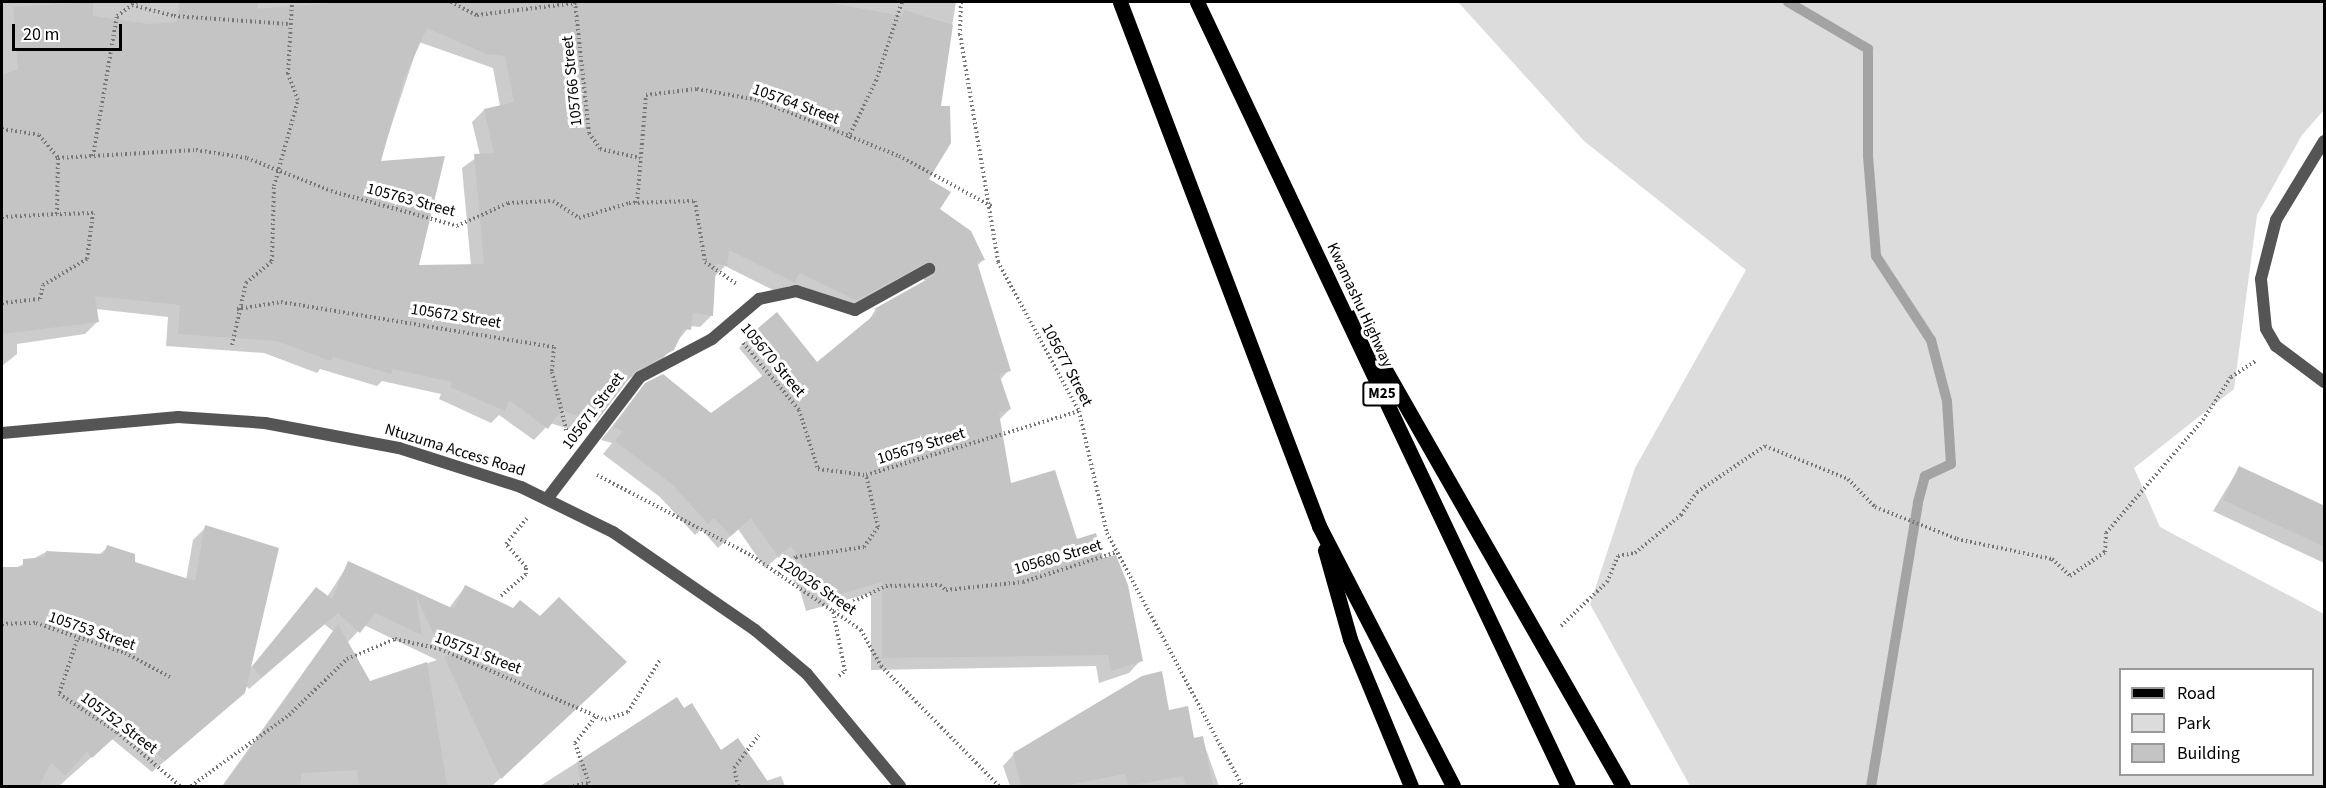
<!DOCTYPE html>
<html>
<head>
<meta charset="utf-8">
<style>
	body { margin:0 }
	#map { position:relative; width:2326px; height:788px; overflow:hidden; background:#fff; font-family:"Source Sans 3",sans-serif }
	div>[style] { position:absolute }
	.green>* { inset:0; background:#dcdcdc }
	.shadow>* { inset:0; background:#0003 }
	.stream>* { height:10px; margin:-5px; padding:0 5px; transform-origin:5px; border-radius:5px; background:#a3a3a3 }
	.building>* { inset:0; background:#c4c4c4 }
	.path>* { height:4px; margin-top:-2px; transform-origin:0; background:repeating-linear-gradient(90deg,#777 0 1.5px,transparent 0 4.5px) }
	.minor>* { height:12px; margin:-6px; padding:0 6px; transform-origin:6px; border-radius:6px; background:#555 }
	.tertiary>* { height:12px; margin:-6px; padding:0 6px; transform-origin:6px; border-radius:6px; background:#555 }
	.primary>* { height:15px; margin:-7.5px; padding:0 7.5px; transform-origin:7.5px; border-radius:7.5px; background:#000 }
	span { translate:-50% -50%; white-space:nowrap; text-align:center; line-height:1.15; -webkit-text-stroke:6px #fff; paint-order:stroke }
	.shield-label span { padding:2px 4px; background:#fff; border:2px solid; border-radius:4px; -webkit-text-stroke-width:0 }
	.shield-label { font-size:15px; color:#000; font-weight:700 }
	.street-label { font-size:16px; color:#000 }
	.frame { position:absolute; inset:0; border:3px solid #000; pointer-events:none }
	.legend { position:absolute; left:2119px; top:668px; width:195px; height:108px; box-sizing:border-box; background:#fff; border:2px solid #999; margin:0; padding:8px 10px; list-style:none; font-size:18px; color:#000 }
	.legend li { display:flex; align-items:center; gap:12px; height:30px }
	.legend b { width:30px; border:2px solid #999 }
	.scale { position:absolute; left:12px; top:24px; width:110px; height:27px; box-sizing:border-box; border:3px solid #000; border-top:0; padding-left:8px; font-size:18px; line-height:21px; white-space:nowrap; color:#000; -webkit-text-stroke:4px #fff; paint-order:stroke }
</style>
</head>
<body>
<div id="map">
	<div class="green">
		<div style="clip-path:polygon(evenodd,1458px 2px,2324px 2px,2324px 110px,2302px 135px,2257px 215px,2234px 389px,2134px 468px,2160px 527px,2324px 614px,2324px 786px,1690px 786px,1590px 604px,1635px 468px,1746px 270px,1584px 141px,1458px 2px,2120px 670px,2312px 670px,2312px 774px,2120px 774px,2120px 670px)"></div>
	</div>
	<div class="shadow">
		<div style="clip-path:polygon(evenodd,2px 2px,329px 2px,322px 104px,363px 2px,956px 2px,927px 179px,938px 209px,983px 260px,977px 266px,1009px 370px,1000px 380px,1010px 409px,999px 420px,1010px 484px,1102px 559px,1141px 660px,1129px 673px,1099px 683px,1096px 666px,871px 670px,871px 593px,806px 611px,800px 590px,778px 557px,765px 568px,738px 529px,718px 548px,701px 529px,695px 535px,660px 497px,603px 454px,612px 443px,601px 440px,646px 385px,711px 415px,763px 377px,739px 348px,751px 336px,817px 364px,867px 324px,875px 310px,926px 282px,917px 272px,842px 312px,789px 286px,781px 294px,725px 266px,714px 277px,712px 315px,700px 327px,690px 326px,660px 362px,625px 381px,582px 433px,550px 423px,534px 440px,499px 415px,491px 423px,439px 399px,441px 394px,382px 381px,377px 386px,320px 369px,317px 373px,264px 353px,166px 346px,168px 317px,96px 309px,98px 321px,85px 334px,17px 344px,17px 354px,2px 366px,2px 2px,419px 42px,493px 68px,500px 106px,484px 110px,472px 122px,480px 155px,462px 168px,471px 266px,417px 266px,379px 163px,419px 42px)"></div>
		<div style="clip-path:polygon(2239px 468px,2324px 507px,2324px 563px,2213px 511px)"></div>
		<div style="clip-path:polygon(evenodd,206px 527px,248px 671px,316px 589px,327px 597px,349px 563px,449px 608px,465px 587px,612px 674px,492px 786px,222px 786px,333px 631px,324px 624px,249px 689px,245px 685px,230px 705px,152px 772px,112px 739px,59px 786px,2px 786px,2px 567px,16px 568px,46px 552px,99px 555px,108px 547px,133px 564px,186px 580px,193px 540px,206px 527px,364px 625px,437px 660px,369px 683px,347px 643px,364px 625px)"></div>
		<div style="clip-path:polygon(676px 699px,721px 752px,766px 781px,781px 776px,785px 786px,540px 786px)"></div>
		<div style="clip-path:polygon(1168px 712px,1193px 739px,1202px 738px,1219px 786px,1010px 786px,1003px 766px,1014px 754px)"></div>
	</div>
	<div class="stream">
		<div style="left:1788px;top:2px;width:93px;rotate:30.4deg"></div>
		<div style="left:1868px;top:49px;width:107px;rotate:90deg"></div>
		<div style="left:1868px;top:156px;width:100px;rotate:85.4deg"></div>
		<div style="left:1876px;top:256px;width:100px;rotate:56.8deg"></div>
		<div style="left:1931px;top:340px;width:63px;rotate:75.3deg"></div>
		<div style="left:1947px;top:401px;width:63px;rotate:86.4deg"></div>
		<div style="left:1951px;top:464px;width:29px;rotate:155deg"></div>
		<div style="left:1925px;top:476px;width:28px;rotate:105deg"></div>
		<div style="left:1918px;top:503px;width:287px;rotate:99.4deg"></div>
	</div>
	<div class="building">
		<div style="clip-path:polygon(evenodd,93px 2px,93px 16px,148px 24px,177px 22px,179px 2px,258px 2px,257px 9px,342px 2px,826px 2px,902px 16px,904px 10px,953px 25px,941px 106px,950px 106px,951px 143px,929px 179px,951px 192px,940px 209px,971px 231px,985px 260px,977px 262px,1011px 371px,999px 374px,1011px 409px,999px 413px,1011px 483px,1055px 470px,1077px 539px,1096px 533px,1103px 558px,1116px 555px,1128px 585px,1143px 661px,1111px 671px,1108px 655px,882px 658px,882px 582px,819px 600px,812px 577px,791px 546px,778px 556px,751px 518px,731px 536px,714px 518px,708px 524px,673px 485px,615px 441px,623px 431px,612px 427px,645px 383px,663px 374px,711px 413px,776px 366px,750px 335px,777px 312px,817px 362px,879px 311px,874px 309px,933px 276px,937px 269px,930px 261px,856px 300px,799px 273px,795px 283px,729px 250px,727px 266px,716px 264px,713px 316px,693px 313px,691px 330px,684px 329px,674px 350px,634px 372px,596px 422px,561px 410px,548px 429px,509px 400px,505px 411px,450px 387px,452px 382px,393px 369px,391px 374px,333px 357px,331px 361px,277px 341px,178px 334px,180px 305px,95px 296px,99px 322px,2px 334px,2px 75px,18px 69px,13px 7px,93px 2px,427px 28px,486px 54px,505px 56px,514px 102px,484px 109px,494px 153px,474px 154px,484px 264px,419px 265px,445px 156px,381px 161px,404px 79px,427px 28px)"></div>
		<div style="clip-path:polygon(2239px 466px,2325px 506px,2325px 547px,2223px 500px)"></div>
		<div style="clip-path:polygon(205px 525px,279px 548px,245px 693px,165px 761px,126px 727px,92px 758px,87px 752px,65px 776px,51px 763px,39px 786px,2px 786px,2px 567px,23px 567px,23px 559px,45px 557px,46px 551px,104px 554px,107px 545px,135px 554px,135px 562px,195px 581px)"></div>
		<div style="clip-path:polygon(348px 561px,454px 609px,465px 585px,513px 608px,520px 600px,540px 616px,559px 597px,627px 662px,501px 779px,444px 657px,457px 652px,438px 643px,416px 596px,422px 635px,375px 613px,360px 633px,338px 613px,262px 677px,252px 667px,316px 587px,332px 599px)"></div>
		<div style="clip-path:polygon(338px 624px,370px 681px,427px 662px,447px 786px,359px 786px,357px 770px,302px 773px,300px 786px,224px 786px)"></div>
		<div style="clip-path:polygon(1162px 671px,1169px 710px,1188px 706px,1194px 738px,1203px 736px,1213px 786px,1186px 786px,1183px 776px,1128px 786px,1125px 774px,1062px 786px,1021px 786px,1013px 753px,1142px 676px)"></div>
		<div style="clip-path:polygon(677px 697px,684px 708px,692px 703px,721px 750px,738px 738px,771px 786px,581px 786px,577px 762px)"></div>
	</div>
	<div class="path">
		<div style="left:451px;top:2px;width:29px;rotate:27deg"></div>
		<div style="left:477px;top:15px;width:100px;rotate:-6.9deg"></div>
		<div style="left:575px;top:2px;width:132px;rotate:83.9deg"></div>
		<div style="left:589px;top:133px;width:19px;rotate:55deg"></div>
		<div style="left:600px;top:149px;width:41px;rotate:12.7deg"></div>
		<div style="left:961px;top:2px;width:32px;rotate:92deg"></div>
		<div style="left:960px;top:34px;width:231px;rotate:80.5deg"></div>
		<div style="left:998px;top:262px;width:170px;rotate:61.5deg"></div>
		<div style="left:1079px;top:411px;width:125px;rotate:77.1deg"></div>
		<div style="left:1107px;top:533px;width:287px;rotate:61.9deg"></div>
		<div style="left:132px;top:5px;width:43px;rotate:14.7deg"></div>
		<div style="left:174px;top:16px;width:114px;rotate:4deg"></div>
		<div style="left:2px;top:129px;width:37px;rotate:9deg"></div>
		<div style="left:39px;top:135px;width:30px;rotate:50deg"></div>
		<div style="left:58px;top:158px;width:138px;rotate:-3.3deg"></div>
		<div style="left:196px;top:150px;width:52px;rotate:8.9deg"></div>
		<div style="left:247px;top:158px;width:90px;rotate:21.4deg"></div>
		<div style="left:331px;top:191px;width:131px;rotate:15.5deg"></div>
		<div style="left:457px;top:226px;width:56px;rotate:-24.3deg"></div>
		<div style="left:508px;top:203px;width:45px;rotate:-2.5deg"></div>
		<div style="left:553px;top:201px;width:31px;rotate:33deg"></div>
		<div style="left:579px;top:218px;width:52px;rotate:-16.7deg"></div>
		<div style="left:629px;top:203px;width:66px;rotate:-1.7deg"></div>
		<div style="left:695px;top:201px;width:62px;rotate:80.7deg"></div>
		<div style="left:705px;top:262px;width:40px;rotate:34.9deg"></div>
		<div style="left:848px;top:138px;width:64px;rotate:-63.8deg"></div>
		<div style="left:876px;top:81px;width:83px;rotate:-71.8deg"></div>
		<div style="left:93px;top:156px;width:142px;rotate:-80.3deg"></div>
		<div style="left:117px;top:16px;width:24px;rotate:-36deg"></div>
		<div style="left:637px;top:203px;width:108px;rotate:-85.2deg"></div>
		<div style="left:646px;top:95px;width:51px;rotate:-6.7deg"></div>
		<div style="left:697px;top:89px;width:62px;rotate:10.2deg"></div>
		<div style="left:758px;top:100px;width:152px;rotate:21.7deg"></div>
		<div style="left:899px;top:156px;width:107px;rotate:28.5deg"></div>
		<div style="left:2px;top:217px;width:55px;rotate:-3.1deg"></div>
		<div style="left:57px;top:214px;width:56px;rotate:-89deg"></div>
		<div style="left:2px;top:303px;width:38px;rotate:-6deg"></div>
		<div style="left:40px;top:299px;width:14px;rotate:-78deg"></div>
		<div style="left:43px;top:285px;width:51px;rotate:-30.6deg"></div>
		<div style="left:87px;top:259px;width:46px;rotate:-82.6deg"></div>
		<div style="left:93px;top:213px;width:36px;rotate:178deg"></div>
		<div style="left:237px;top:309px;width:45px;rotate:-9deg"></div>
		<div style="left:281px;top:302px;width:277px;rotate:9.4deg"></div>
		<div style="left:554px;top:347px;width:25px;rotate:95deg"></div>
		<div style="left:552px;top:372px;width:63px;rotate:76.2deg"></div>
		<div style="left:743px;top:343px;width:87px;rotate:50.1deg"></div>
		<div style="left:799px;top:410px;width:62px;rotate:72.1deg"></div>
		<div style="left:818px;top:469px;width:47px;rotate:7.3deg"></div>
		<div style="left:232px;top:345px;width:64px;rotate:-77.3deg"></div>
		<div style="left:246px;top:283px;width:34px;rotate:-40deg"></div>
		<div style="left:272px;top:261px;width:75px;rotate:-88.5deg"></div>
		<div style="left:274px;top:186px;width:89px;rotate:-74.4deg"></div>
		<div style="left:298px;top:100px;width:28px;rotate:-111deg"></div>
		<div style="left:288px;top:74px;width:72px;rotate:-86.8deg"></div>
		<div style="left:597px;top:475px;width:175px;rotate:27.6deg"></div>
		<div style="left:752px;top:556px;width:132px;rotate:34.2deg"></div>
		<div style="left:861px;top:630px;width:41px;rotate:60.9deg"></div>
		<div style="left:881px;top:666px;width:168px;rotate:45.5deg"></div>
		<div style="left:779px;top:574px;width:24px;rotate:-45deg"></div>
		<div style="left:796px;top:557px;width:69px;rotate:-8.4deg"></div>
		<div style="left:864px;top:547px;width:24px;rotate:-55deg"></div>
		<div style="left:878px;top:527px;width:53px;rotate:-103deg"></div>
		<div style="left:866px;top:475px;width:222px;rotate:-16.7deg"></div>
		<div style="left:501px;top:596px;width:33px;rotate:-41deg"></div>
		<div style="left:526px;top:574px;width:7px;rotate:-90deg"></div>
		<div style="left:526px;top:567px;width:30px;rotate:-131deg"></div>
		<div style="left:506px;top:544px;width:33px;rotate:-51deg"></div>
		<div style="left:2px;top:624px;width:34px;rotate:-2deg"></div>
		<div style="left:36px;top:623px;width:94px;rotate:18.6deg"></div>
		<div style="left:125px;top:653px;width:51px;rotate:28.1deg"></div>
		<div style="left:1561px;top:626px;width:64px;rotate:-43.7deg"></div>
		<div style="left:1607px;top:582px;width:28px;rotate:-67deg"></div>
		<div style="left:1618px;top:556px;width:17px;rotate:-10deg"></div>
		<div style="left:1635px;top:553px;width:60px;rotate:-39.6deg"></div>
		<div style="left:1681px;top:515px;width:28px;rotate:-55deg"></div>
		<div style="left:1697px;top:492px;width:82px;rotate:-34.1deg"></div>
		<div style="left:1765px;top:446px;width:89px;rotate:21.7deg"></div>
		<div style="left:1848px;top:479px;width:39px;rotate:46deg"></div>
		<div style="left:1875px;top:507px;width:88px;rotate:21.3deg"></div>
		<div style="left:1957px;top:539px;width:97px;rotate:11.9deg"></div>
		<div style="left:2052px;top:559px;width:25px;rotate:43deg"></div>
		<div style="left:2070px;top:576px;width:42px;rotate:-34.4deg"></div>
		<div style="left:2105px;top:552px;width:19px;rotate:-87deg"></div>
		<div style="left:2106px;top:533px;width:149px;rotate:-49.4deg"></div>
		<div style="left:2203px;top:420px;width:51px;rotate:-56.9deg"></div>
		<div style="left:2231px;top:377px;width:30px;rotate:-33deg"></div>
		<div style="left:77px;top:640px;width:57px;rotate:108.4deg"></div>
		<div style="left:59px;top:694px;width:69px;rotate:33.2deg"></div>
		<div style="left:117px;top:732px;width:83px;rotate:40.6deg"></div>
		<div style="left:839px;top:676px;width:8px;rotate:-40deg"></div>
		<div style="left:845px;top:671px;width:61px;rotate:-101.3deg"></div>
		<div style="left:833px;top:611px;width:59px;rotate:-25.3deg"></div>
		<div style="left:886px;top:586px;width:54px;rotate:-1.1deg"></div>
		<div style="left:940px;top:585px;width:8px;rotate:40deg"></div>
		<div style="left:946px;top:590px;width:77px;rotate:-5.9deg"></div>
		<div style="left:1023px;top:582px;width:99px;rotate:-17.7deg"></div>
		<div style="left:191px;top:786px;width:121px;rotate:-35.9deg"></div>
		<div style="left:289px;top:715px;width:81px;rotate:-44deg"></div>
		<div style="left:347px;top:659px;width:52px;rotate:-22.6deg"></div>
		<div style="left:395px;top:639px;width:46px;rotate:12.5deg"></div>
		<div style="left:440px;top:649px;width:180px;rotate:23.3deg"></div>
		<div style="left:605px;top:720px;width:24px;rotate:-19deg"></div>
		<div style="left:628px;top:712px;width:61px;rotate:-58.4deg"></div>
		<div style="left:573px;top:786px;width:16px;rotate:-11deg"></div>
		<div style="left:589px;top:783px;width:42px;rotate:-109.3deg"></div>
		<div style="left:575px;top:743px;width:34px;rotate:-52deg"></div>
		<div style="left:738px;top:786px;width:18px;rotate:-103deg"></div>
		<div style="left:734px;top:768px;width:41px;rotate:-52.9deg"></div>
	</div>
	<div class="minor">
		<div style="left:2324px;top:141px;width:92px;rotate:121.3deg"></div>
		<div style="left:2276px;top:220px;width:61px;rotate:104.3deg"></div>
		<div style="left:2261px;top:279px;width:50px;rotate:84.3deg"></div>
		<div style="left:2266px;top:329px;width:20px;rotate:60deg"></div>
		<div style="left:2276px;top:346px;width:60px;rotate:36.9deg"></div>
		<div style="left:547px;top:499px;width:153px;rotate:-52.7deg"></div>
		<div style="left:640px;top:377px;width:81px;rotate:-27.8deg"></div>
		<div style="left:712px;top:339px;width:62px;rotate:-40.4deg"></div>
		<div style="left:759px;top:299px;width:38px;rotate:-12deg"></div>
		<div style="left:796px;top:291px;width:62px;rotate:17.9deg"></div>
		<div style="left:855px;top:310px;width:85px;rotate:-29deg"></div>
	</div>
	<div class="tertiary">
		<div style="left:2px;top:433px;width:177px;rotate:-5.2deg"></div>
		<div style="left:178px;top:417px;width:87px;rotate:3.9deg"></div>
		<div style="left:265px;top:423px;width:136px;rotate:10.6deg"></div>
		<div style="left:399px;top:448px;width:128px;rotate:17.7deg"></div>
		<div style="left:521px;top:487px;width:102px;rotate:26.1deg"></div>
		<div style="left:613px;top:532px;width:173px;rotate:34.6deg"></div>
		<div style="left:755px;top:630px;width:68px;rotate:40.2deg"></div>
		<div style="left:807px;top:674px;width:146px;rotate:50.3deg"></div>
	</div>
	<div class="primary">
		<div style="left:1120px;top:2px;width:561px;rotate:69.2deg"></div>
		<div style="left:1319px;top:526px;width:292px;rotate:62.7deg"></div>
		<div style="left:1197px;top:2px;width:867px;rotate:64.68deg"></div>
		<div style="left:1355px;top:317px;width:540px;rotate:60.26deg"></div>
		<div style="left:1325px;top:550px;width:92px;rotate:74.3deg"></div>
		<div style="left:1350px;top:639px;width:159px;rotate:67.5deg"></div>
	</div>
	<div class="shield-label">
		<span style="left:1382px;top:394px">M25</span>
	</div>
	<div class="street-label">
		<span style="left:572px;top:81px;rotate:-96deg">105766 Street</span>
		<span style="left:796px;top:104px;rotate:20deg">105764 Street</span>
		<span style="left:411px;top:200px;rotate:15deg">105763 Street</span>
		<span style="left:1360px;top:305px;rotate:65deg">Kwamashu Highway</span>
		<span style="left:456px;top:316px;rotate:9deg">105672 Street</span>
		<span style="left:773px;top:360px;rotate:50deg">105670 Street</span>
		<span style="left:1067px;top:365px;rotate:62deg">105677 Street</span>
		<span style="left:593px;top:411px;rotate:-53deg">105671 Street</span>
		<span style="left:921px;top:446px;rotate:-17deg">105679 Street</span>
		<span style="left:455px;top:450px;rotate:17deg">Ntuzuma Access Road</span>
		<span style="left:1058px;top:557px;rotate:-16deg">105680 Street</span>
		<span style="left:817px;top:586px;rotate:34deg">120026 Street</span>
		<span style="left:92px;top:631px;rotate:19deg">105753 Street</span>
		<span style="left:478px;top:653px;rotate:21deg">105751 Street</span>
		<span style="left:119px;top:723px;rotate:37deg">105752 Street</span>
	</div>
	<div class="frame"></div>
	<ul class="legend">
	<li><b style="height:8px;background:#000"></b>Road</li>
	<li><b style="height:16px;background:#dcdcdc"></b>Park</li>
	<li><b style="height:16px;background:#c4c4c4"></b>Building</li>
	</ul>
	<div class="scale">20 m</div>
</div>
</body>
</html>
